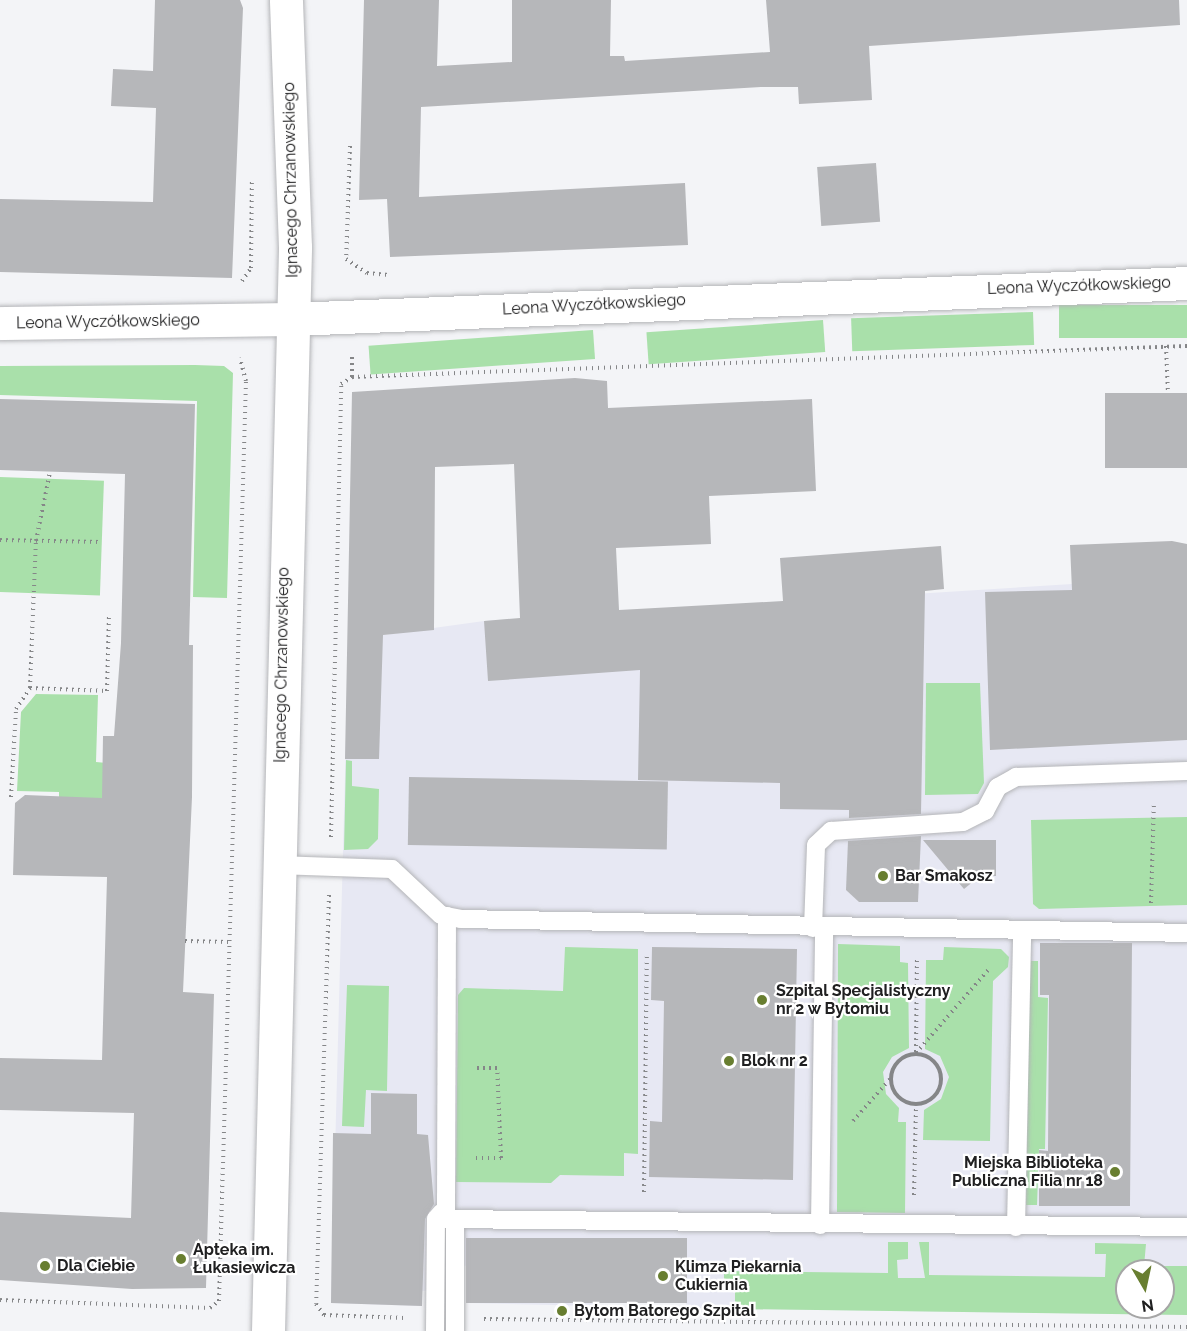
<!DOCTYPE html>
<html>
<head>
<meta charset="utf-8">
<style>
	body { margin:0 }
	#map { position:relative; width:1187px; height:1331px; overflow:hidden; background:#f3f4f7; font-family:Raleway,sans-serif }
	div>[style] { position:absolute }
	.built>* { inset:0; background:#e7e8f3 }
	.green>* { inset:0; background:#a9e0aa; transform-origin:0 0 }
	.building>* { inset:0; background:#b6b7ba; transform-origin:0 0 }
	.path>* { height:4px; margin-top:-2px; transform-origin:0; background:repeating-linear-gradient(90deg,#858688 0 1.5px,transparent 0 6px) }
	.path>.ring { margin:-2px; padding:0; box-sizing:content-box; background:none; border:4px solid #858688; border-radius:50% }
	.roads { filter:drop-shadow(0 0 2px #b4b5b8) drop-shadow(0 0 2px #b4b5b8) }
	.service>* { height:18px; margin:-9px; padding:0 9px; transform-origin:9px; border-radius:9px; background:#fff }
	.minor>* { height:33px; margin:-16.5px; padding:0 16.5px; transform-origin:16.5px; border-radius:16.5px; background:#fff }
	.dots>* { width:16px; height:16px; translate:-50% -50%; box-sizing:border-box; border:3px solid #fff; border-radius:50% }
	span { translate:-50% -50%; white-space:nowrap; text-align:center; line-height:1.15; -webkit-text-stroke:4.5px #fff; paint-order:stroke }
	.street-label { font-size:16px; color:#202021 }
	.poi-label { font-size:16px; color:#202021; font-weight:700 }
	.left { translate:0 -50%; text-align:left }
	.right { translate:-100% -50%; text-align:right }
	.north { position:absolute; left:1115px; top:1259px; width:60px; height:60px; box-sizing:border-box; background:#fff; border:2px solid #a6a6a6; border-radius:50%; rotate:171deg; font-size:16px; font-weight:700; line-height:24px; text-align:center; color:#202021 }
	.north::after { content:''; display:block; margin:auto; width:21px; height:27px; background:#687e30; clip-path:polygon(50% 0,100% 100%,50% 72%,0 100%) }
</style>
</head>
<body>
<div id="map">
	<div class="built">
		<div style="clip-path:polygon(evenodd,1072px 584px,1187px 584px,1187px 1315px,686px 1308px,687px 1247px,680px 1238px,664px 1238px,600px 1240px,599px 1306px,468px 1303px,469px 1266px,455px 1265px,446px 1290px,422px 1291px,422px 1306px,331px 1303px,346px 738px,383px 635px,484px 621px,1072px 584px,1127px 1271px,1163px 1271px,1163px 1307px,1127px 1307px,1127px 1271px)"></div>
	</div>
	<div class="green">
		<div style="left:1187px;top:305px;width:33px;height:128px;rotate:90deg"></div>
		<div style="left:1033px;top:312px;width:33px;height:182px;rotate:88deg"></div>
		<div style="left:823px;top:320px;width:32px;height:177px;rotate:86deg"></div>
		<div style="left:593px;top:330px;width:29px;height:225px;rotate:86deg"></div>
		<div style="clip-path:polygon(195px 365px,224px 366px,233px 373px,227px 598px,193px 597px,197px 401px,0 395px,0 366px)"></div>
		<div style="left:0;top:477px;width:104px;height:115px;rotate:2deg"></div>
		<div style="clip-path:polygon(926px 683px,980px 683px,984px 783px,978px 794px,925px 795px)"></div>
		<div style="clip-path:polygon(36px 694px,98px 695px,96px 762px,107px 763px,105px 804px,59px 804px,59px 792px,17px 791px,21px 712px)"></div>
		<div style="clip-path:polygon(346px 760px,352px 761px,352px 786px,379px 789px,378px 839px,368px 849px,344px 850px)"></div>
		<div style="clip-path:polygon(1187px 817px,1187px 905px,1039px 909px,1033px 904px,1031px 820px)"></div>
		<div style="clip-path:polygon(838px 944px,900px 946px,900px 962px,908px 963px,909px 1048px,892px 1057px,883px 1072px,886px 1094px,899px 1108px,898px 1122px,906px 1122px,905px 1213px,837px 1212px)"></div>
		<div style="clip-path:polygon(565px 947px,638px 949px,638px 1154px,624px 1153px,624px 1176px,560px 1175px,551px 1183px,456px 1182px,458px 995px,464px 988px,563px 991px)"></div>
		<div style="clip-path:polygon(944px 947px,1001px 949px,1009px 957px,1008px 967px,993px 981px,990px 1141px,923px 1140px,924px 1110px,941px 1099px,949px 1077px,940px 1056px,925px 1049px,926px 960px,943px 960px)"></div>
		<div style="clip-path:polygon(1030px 961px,1038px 961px,1038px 997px,1048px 998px,1045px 1149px,1039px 1149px,1037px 1205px,1026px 1205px)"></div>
		<div style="clip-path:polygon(347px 985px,389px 986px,387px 1091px,366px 1090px,364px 1127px,342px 1126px)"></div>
		<div style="clip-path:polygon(evenodd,888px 1242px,908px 1242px,908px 1259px,897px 1260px,898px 1278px,925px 1278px,919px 1242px,929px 1242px,929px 1275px,1105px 1277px,1106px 1254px,1095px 1254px,1095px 1243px,1146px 1244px,1144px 1266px,1187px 1266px,1187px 1315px,735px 1309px,735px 1281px,724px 1280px,724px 1271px,888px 1273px,888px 1242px,1127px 1271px,1163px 1271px,1163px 1307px,1127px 1307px,1127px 1271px)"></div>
	</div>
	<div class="building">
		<div style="clip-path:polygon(155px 0,240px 0,243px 8px,232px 278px,0 272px,0 199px,153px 202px,156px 108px,111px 106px,113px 69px,153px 71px)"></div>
		<div style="clip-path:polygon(364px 0,439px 0,437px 66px,512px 62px,512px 0,611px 0,610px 56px,624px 56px,625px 61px,770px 52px,766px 0,1179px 0,1180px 25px,869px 46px,872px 100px,799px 104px,798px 87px,761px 87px,421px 107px,419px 197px,685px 183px,688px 245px,390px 257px,387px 199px,359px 200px)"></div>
		<div style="left:876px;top:163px;width:59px;height:59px;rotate:86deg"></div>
		<div style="clip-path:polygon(575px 378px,607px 381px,608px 408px,812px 399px,816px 491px,709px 496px,711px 544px,616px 548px,619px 610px,783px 601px,780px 558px,941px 546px,944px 589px,925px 591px,921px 814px,849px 818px,849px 810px,780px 809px,780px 783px,638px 780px,640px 670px,488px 681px,484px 621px,520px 618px,514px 464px,435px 467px,434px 630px,383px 635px,379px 759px,345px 759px,352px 392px)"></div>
		<div style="left:1187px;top:393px;width:75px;height:82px;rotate:90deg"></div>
		<div style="clip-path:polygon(0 399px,195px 404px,189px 645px,193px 645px,192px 797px,183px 992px,214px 994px,206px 1288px,132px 1289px,0 1280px,0 1212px,131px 1218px,134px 1113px,0 1110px,0 1058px,102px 1060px,107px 877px,13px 875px,15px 803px,25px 795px,102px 798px,103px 736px,114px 736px,121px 643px,125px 474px,0 470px)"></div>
		<div style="clip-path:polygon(1172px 541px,1187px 544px,1187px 740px,990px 750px,985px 592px,1072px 590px,1070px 545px)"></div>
		<div style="left:409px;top:777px;width:259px;height:68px;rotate:1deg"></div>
		<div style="clip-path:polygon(921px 836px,918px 902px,859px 902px,846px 890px,848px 841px)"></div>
		<div style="clip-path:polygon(923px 840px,996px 840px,996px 876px,980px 876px,964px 889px)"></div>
		<div style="clip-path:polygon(1040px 943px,1132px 943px,1130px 1206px,1039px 1206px,1039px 1150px,1048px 1151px,1049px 995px,1040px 995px)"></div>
		<div style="clip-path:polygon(652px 947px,797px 949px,793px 1180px,649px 1177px,650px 1121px,662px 1122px,664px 1001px,651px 1000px)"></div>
		<div style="clip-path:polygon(371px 1093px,417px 1094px,417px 1134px,428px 1135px,434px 1204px,425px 1219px,422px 1306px,331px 1303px,333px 1133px,371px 1134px)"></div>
		<div style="left:466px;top:1238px;width:221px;height:65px"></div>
	</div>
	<div class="path">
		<div style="left:350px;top:146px;width:113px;rotate:92deg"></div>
		<div style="left:346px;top:259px;width:25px;rotate:34deg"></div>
		<div style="left:367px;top:273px;width:22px;rotate:5deg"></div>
		<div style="left:242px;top:281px;width:16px;rotate:-55deg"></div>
		<div style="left:251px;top:268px;width:90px;rotate:-89.4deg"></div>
		<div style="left:1166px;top:346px;width:47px;rotate:87.6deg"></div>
		<div style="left:352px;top:377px;width:23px;rotate:-90deg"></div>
		<div style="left:0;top:540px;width:101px;rotate:1.1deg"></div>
		<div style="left:30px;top:688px;width:77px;rotate:2.2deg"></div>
		<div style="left:107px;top:691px;width:75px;rotate:-88.5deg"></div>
		<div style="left:11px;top:797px;width:88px;rotate:-86.7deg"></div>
		<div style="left:16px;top:709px;width:25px;rotate:-56deg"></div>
		<div style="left:30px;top:688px;width:147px;rotate:-87.7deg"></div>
		<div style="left:36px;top:541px;width:70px;rotate:-78.5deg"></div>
		<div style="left:331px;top:837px;width:453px;rotate:-88.7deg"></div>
		<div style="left:341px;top:384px;width:13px;rotate:-32deg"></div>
		<div style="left:352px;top:377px;width:836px;rotate:-2.13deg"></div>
		<div style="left:329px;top:895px;width:409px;rotate:91.8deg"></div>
		<div style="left:316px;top:1304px;width:14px;rotate:54deg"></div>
		<div style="left:324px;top:1315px;width:80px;rotate:2.1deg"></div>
		<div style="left:1151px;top:903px;width:100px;rotate:-88.3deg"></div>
		<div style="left:185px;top:941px;width:44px;rotate:1.3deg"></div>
		<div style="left:916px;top:1052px;width:94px;rotate:-89.4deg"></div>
		<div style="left:916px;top:1053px;width:113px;rotate:-49deg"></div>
		<div class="ring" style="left:891px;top:1054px;width:46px;height:46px"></div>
		<div style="left:853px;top:1121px;width:56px;rotate:-48.6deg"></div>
		<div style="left:476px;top:1158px;width:25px"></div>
		<div style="left:501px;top:1158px;width:90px;rotate:-92.5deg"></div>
		<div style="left:497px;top:1068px;width:21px;rotate:180deg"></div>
		<div style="left:644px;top:1192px;width:239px;rotate:-89.3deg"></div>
		<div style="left:914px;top:1195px;width:90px;rotate:-88.7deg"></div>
		<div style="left:0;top:1300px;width:210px;rotate:2.2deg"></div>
		<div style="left:210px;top:1308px;width:11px;rotate:-38deg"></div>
		<div style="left:219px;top:1301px;width:920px;rotate:-88.32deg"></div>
		<div style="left:246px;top:381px;width:24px;rotate:-105deg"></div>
		<div style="left:661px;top:1307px;width:15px;rotate:90deg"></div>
		<div style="left:484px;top:1319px;width:703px;rotate:0.65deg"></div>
	</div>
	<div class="roads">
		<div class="service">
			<div style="left:277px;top:865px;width:115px;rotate:2deg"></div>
			<div style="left:392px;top:869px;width:67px;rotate:43.2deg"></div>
			<div style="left:441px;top:915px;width:20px;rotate:11deg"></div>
			<div style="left:461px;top:919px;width:726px;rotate:1.1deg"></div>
			<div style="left:447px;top:916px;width:303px;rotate:90.2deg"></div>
			<div style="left:446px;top:1219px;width:741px;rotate:0.62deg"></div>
			<div style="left:813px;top:928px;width:83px;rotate:-87.9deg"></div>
			<div style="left:816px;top:845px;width:21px;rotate:-43deg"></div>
			<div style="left:831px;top:831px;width:132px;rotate:-3.9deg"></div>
			<div style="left:963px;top:822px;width:25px;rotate:-27deg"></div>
			<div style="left:985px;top:811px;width:27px;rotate:-62deg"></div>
			<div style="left:998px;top:787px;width:21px;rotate:-29deg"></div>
			<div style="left:1016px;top:777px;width:171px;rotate:-2deg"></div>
			<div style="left:820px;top:1225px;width:297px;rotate:-89.2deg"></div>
			<div style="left:1016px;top:1227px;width:295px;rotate:-88.8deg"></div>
			<div style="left:435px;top:1331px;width:112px;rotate:-89.5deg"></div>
			<div style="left:436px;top:1219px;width:9px;rotate:-49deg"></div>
			<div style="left:455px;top:1331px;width:109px;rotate:-90deg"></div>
		</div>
		<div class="minor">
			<div style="left:0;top:323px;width:292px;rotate:-0.8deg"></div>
			<div style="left:292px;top:319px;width:896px;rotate:-2.3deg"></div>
			<div style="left:268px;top:1331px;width:1084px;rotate:-88.57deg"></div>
			<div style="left:295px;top:247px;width:247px;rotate:-92.1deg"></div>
		</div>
	</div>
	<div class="dots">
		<div style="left:883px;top:876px;background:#687e30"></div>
		<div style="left:762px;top:1000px;background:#687e30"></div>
		<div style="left:729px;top:1061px;background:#687e30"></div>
		<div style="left:1115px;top:1172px;background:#687e30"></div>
		<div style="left:181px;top:1259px;background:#687e30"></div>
		<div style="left:45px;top:1266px;background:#687e30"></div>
		<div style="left:663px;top:1276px;background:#687e30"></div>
		<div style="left:562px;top:1311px;background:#687e30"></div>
	</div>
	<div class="street-label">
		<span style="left:291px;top:180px;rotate:-91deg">Ignacego Chrzanowskiego</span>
		<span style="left:1079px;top:286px;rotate:-2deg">Leona Wyczółkowskiego</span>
		<span style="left:594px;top:305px;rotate:-3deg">Leona Wyczółkowskiego</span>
		<span style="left:108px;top:322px;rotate:-1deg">Leona Wyczółkowskiego</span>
		<span style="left:282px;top:665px;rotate:-89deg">Ignacego Chrzanowskiego</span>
	</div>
	<div class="poi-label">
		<span class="left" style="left:895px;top:876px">Bar Smakosz</span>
		<span class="left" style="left:776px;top:1000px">Szpital Specjalistyczny<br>nr 2 w Bytomiu</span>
		<span class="left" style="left:741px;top:1061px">Blok nr 2</span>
		<span class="right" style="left:1103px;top:1172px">Miejska Biblioteka<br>Publiczna Filia nr 18</span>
		<span class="left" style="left:193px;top:1259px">Apteka im.<br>Łukasiewicza</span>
		<span class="left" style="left:57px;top:1266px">Dla Ciebie</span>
		<span class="left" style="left:675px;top:1276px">Klimza Piekarnia<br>Cukiernia</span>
		<span class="left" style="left:574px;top:1311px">Bytom Batorego Szpital</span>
	</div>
	<div class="north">N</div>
</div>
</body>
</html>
